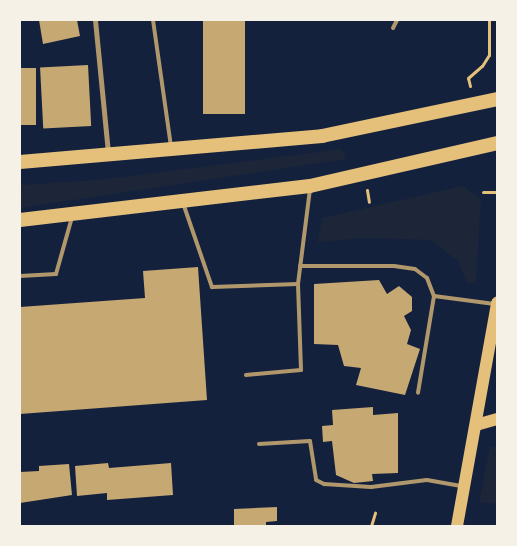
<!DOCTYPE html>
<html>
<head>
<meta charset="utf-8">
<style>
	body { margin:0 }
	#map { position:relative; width:517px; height:546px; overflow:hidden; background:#14213d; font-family:Karla,sans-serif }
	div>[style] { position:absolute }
	.green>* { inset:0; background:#1d2539 }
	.building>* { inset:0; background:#c6a872; transform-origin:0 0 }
	.path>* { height:3px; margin:-1.5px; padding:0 1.5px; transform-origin:1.5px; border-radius:1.5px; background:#e5c07b }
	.service>* { height:4px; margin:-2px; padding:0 2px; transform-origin:2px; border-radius:2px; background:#b1986c }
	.minor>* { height:5px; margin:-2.5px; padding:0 2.5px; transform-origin:2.5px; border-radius:2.5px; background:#b1986c }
	.primary>* { height:12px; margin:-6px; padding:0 6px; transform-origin:6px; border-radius:6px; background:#e5c07b }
	.trunk>* { height:14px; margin:-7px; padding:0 7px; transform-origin:7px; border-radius:7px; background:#e5c07b }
	span { translate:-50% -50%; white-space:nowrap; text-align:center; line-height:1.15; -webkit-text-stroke:5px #f6f1e7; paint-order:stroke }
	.frame { position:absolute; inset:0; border:21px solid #f6f1e7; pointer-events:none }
</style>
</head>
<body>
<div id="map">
	<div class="green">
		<div style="clip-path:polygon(342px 149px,346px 159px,20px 208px,20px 185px,98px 180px)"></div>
		<div style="clip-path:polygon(463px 186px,481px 199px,476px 283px,467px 283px,458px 261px,431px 240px,364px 238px,318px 242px,322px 218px)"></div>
		<div style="clip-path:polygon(490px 446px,497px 447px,497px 504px,479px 502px)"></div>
	</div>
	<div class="building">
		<div style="clip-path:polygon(39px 20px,77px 20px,80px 36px,43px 44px)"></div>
		<div style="left:203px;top:20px;width:42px;height:94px"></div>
		<div style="left:88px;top:65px;width:61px;height:48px;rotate:87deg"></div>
		<div style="left:20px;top:68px;width:16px;height:57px"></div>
		<div style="clip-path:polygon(198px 267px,207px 400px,20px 414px,20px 307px,145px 298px,143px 271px)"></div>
		<div style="clip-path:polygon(379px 280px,387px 294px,399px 286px,412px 297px,412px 311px,404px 316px,411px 330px,407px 344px,420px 349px,405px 395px,356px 385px,361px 368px,344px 366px,338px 345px,314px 344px,314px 284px)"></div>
		<div style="clip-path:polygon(373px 407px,373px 415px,398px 413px,398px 473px,372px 474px,373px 481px,354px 483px,336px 475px,332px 441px,323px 442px,322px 426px,333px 425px,332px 410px)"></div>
		<div style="clip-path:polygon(108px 463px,109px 468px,171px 463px,173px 495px,107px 500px,107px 493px,77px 496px,75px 466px)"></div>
		<div style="clip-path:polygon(69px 464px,72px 495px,20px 503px,20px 472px,39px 471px,39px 466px)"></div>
		<div style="clip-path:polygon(277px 507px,277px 521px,266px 522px,266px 526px,234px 526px,234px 509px)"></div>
	</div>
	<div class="path">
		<div style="left:470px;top:86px;width:8px;rotate:-104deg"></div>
		<div style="left:468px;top:78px;width:18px;rotate:-41deg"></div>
		<div style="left:482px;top:66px;width:13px;rotate:-58deg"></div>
		<div style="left:489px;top:55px;width:35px;rotate:-90deg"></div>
		<div style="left:367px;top:190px;width:12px;rotate:81deg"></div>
		<div style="left:483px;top:192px;width:14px"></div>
		<div style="left:371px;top:526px;width:14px;rotate:-73deg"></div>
	</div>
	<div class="service">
		<div style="left:153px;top:20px;width:127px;rotate:81.9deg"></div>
		<div style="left:393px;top:28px;width:9px;rotate:-63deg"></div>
		<div style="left:183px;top:203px;width:89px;rotate:71deg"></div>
		<div style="left:212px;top:287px;width:86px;rotate:-2deg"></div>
		<div style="left:298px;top:284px;width:96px;rotate:-82.8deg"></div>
		<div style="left:300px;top:266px;width:94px"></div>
		<div style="left:394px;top:266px;width:21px;rotate:8deg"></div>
		<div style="left:415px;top:269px;width:15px;rotate:37deg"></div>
		<div style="left:427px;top:278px;width:19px;rotate:69deg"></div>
		<div style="left:434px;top:296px;width:98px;rotate:99.4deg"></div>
		<div style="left:20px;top:276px;width:36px;rotate:-3deg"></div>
		<div style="left:56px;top:274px;width:59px;rotate:-74.3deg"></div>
		<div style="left:434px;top:296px;width:61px;rotate:7.6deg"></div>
		<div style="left:246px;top:375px;width:55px;rotate:-5.2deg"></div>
		<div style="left:301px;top:370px;width:86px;rotate:-92deg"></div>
		<div style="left:259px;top:444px;width:51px;rotate:-3.4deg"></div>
		<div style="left:310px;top:441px;width:39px;rotate:81deg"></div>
		<div style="left:316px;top:480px;width:9px;rotate:27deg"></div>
		<div style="left:324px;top:484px;width:47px;rotate:3.7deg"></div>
		<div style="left:371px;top:487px;width:56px;rotate:-7.1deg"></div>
		<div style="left:427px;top:480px;width:36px;rotate:10deg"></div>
	</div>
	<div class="minor">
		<div style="left:95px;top:20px;width:134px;rotate:84.4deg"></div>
	</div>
	<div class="primary">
		<div style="left:476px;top:425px;width:22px;rotate:-16deg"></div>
		<div style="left:457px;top:526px;width:227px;rotate:-79.8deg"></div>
	</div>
	<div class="trunk">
		<div style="left:20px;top:162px;width:303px;rotate:-4.9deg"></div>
		<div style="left:322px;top:136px;width:179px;rotate:-11.9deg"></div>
		<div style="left:20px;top:220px;width:292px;rotate:-6.7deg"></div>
		<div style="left:310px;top:186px;width:192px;rotate:-12.9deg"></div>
	</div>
	<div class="frame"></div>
</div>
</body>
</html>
